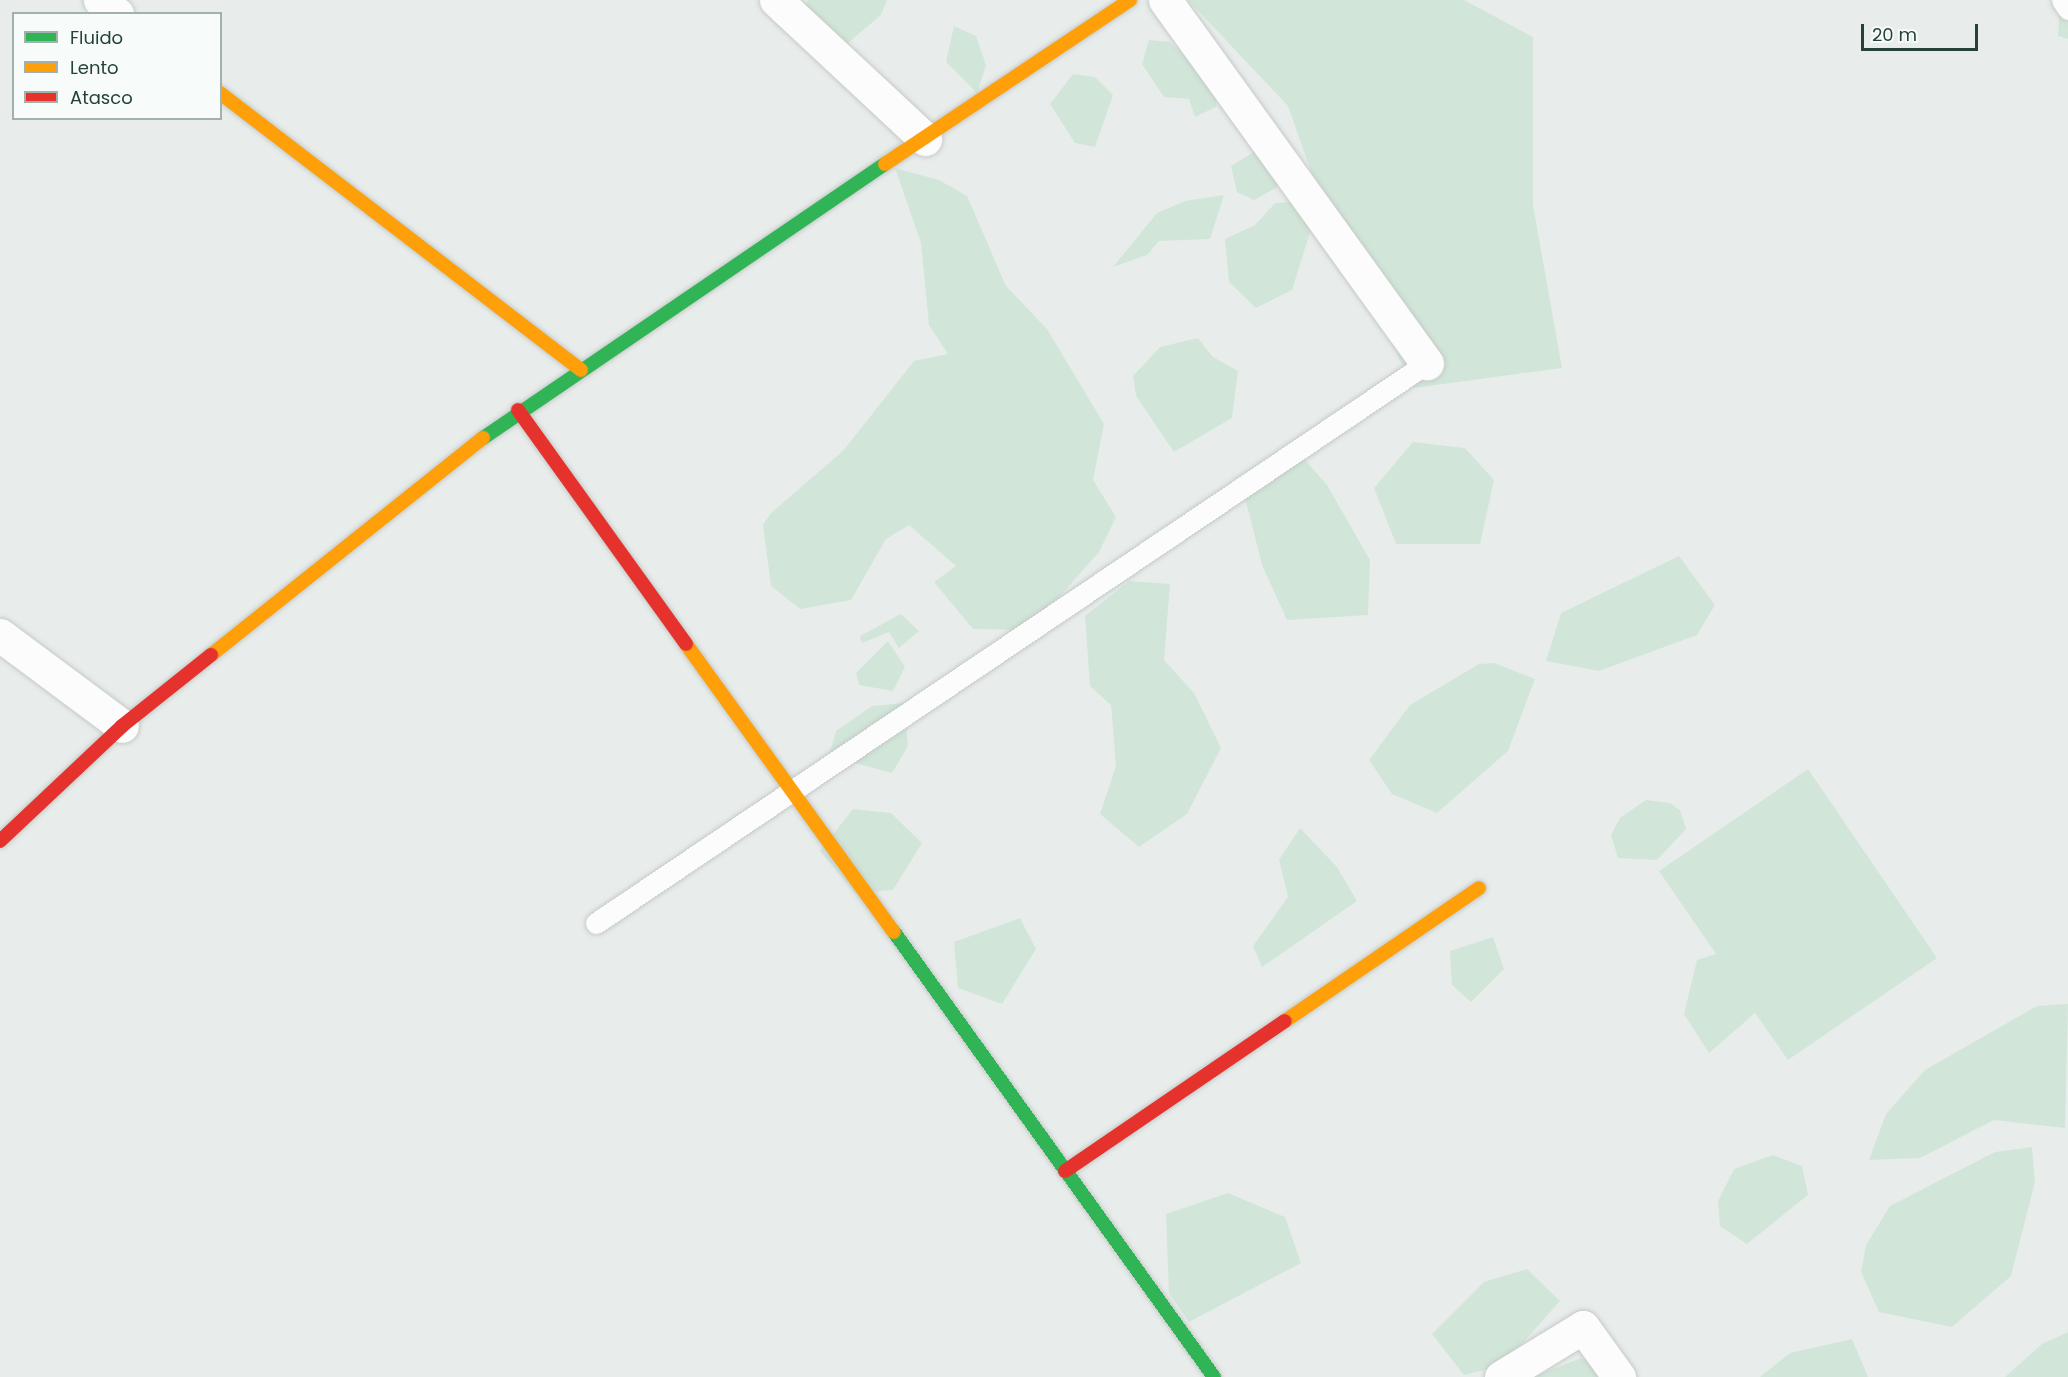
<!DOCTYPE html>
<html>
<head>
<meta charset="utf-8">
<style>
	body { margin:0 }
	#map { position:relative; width:2068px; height:1377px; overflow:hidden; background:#e8edeb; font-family:Poppins,sans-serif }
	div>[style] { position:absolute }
	.green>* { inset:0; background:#d1e6d8 }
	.roads { filter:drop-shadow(0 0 2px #c5cac8) drop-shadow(0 0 2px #c5cac8) }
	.lane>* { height:21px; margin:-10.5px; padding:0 10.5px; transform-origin:10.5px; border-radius:10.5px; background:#fcfcfc }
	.street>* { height:33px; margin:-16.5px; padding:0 16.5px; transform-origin:16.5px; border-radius:16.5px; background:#fcfcfc }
	.fast>* { height:14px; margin:-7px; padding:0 7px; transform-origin:7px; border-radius:7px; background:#30b455 }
	.slow>* { height:14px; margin:-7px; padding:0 7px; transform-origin:7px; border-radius:7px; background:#ff9f0a }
	.jam>* { height:14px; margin:-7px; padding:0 7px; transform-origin:7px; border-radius:7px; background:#e5322d }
	span { translate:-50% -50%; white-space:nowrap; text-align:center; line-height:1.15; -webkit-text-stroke:4.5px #f7fbf9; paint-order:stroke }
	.legend { position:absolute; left:12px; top:12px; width:210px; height:108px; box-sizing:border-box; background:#f7fbf9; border:2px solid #a3b1ad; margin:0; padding:8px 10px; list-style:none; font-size:18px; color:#24423a }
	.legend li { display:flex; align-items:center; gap:12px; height:30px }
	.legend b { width:30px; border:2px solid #a3b1ad }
	.scale { position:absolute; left:1861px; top:24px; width:117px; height:27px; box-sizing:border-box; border:3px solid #24423a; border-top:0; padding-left:8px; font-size:18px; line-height:21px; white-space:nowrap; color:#24423a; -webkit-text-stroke:4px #f7fbf9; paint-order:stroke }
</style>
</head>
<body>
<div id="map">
	<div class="green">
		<div style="clip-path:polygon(808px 0,887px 0,881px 15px,849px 42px,823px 51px,804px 11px)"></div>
		<div style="clip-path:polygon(1188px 0,1464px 0,1533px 37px,1533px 205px,1562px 368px,1414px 388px,1325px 211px,1288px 106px)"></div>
		<div style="clip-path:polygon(2068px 0,2068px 39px,2058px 36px,2060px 2px)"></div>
		<div style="clip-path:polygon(954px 26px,976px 36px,986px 65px,977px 93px,946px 62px)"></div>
		<div style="clip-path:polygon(1149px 40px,1170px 42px,1210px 81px,1217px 91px,1216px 107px,1195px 117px,1189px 99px,1164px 97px,1142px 64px)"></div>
		<div style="clip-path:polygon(1073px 74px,1095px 77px,1113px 95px,1095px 147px,1075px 143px,1050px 104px)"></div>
		<div style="clip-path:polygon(1254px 152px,1276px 163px,1278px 187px,1254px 200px,1237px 192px,1231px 166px)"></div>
		<div style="clip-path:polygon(895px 168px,939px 180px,967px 196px,1006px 286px,1047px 329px,1104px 424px,1093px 480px,1116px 517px,1099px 552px,1030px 630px,973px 629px,934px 582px,956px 566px,909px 525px,886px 539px,851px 600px,800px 609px,771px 586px,763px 525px,771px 513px,843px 451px,914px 361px,948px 354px,929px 325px,921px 243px)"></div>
		<div style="clip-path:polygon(1224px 195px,1210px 239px,1159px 241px,1147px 255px,1113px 267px,1157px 213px,1185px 201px)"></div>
		<div style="clip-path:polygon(1304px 201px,1311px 229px,1292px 290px,1256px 308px,1229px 282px,1225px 239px,1255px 225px,1275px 203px)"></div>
		<div style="clip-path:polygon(1198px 338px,1213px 357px,1238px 371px,1232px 418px,1174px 452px,1136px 396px,1133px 376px,1160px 347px)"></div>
		<div style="clip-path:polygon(1413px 442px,1465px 448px,1494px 480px,1480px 544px,1396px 544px,1374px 488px)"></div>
		<div style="clip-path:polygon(1298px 452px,1327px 485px,1370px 560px,1368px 615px,1287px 620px,1262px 565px,1240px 478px)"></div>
		<div style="clip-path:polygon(1679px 556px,1715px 605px,1697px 635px,1599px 671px,1546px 661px,1561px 613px)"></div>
		<div style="clip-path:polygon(1129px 581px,1170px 584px,1164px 660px,1194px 693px,1221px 748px,1187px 814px,1139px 847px,1100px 814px,1116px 766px,1111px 705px,1090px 686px,1085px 616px)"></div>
		<div style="clip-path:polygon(901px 614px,919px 631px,899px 648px,889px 632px,862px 643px,860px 636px)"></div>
		<div style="clip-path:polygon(888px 641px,905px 667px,893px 691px,859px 685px,856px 673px)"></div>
		<div style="clip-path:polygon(1494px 663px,1535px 679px,1508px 751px,1437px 813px,1392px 794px,1369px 760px,1410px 705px,1479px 664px)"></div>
		<div style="clip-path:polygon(904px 703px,908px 746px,892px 773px,829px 756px,836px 731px,872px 706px)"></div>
		<div style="clip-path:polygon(1808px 769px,1937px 958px,1788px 1060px,1755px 1013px,1709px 1053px,1684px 1014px,1697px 960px,1716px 954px,1659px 871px)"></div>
		<div style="clip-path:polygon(1646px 800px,1670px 803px,1680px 810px,1686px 829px,1657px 860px,1618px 858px,1611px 835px,1620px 818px)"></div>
		<div style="clip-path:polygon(853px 809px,891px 813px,922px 843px,893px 890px,855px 893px,820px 851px)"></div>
		<div style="clip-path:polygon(1300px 828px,1337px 867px,1357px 901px,1262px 967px,1253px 946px,1288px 897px,1279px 860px)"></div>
		<div style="clip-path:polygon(1020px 918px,1036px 949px,1002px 1004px,958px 988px,954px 942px)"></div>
		<div style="clip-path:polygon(1493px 937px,1504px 969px,1471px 1002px,1452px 985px,1450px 951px)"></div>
		<div style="clip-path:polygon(2068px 1004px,2065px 1128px,1994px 1120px,1920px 1158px,1869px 1160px,1886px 1114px,1925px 1070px,2037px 1006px)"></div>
		<div style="clip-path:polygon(2032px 1147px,2035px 1182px,2011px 1276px,1952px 1327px,1879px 1312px,1861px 1272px,1866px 1245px,1890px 1206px,1995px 1152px)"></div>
		<div style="clip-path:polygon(1773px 1155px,1802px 1166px,1808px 1195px,1747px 1244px,1720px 1226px,1718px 1201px,1734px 1169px)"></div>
		<div style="clip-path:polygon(1228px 1193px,1285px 1217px,1301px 1263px,1189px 1322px,1169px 1293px,1166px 1214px)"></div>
		<div style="clip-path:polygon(1527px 1269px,1560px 1301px,1503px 1365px,1464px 1375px,1432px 1334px,1484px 1282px)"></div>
		<div style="clip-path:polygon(2068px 1332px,2068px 1377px,2005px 1377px,2042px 1344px)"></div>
		<div style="clip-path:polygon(1852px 1339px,1868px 1377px,1760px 1377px,1790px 1353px)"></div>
		<div style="clip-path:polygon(1581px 1358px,1619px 1377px,1533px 1377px)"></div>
	</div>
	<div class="roads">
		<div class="lane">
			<div style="left:2062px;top:0;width:11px;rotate:56deg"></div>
			<div style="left:596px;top:923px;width:1002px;rotate:-33.98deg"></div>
		</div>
		<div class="street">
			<div style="left:100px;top:0;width:22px;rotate:39deg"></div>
			<div style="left:776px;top:0;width:204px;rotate:43deg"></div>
			<div style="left:1165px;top:0;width:448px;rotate:54.2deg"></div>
			<div style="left:0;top:635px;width:152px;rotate:36.7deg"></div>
			<div style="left:1501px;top:1377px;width:96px;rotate:-31.4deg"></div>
			<div style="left:1583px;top:1327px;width:62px;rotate:54.2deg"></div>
		</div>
		<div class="fast">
			<div style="left:483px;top:438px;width:486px;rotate:-34.3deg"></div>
			<div style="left:894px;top:932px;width:548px;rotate:54.28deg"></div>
		</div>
		<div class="slow">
			<div style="left:220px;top:93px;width:455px;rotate:37.5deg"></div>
			<div style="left:885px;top:164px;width:295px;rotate:-33.8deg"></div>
			<div style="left:686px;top:644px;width:355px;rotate:54.2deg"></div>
			<div style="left:211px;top:655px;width:348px;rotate:-38.6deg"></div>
			<div style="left:1285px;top:1021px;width:235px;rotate:-34.4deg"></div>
		</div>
		<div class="jam">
			<div style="left:518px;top:410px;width:288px;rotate:54.3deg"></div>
			<div style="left:0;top:841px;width:168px;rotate:-43.3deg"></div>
			<div style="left:122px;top:726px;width:114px;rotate:-38.6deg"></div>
			<div style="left:1065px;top:1171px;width:266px;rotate:-34.3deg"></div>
		</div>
	</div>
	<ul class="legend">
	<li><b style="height:8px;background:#30b455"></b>Fluido</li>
	<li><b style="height:8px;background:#ff9f0a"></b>Lento</li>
	<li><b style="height:8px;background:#e5322d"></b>Atasco</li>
	</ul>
	<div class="scale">20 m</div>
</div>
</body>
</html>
